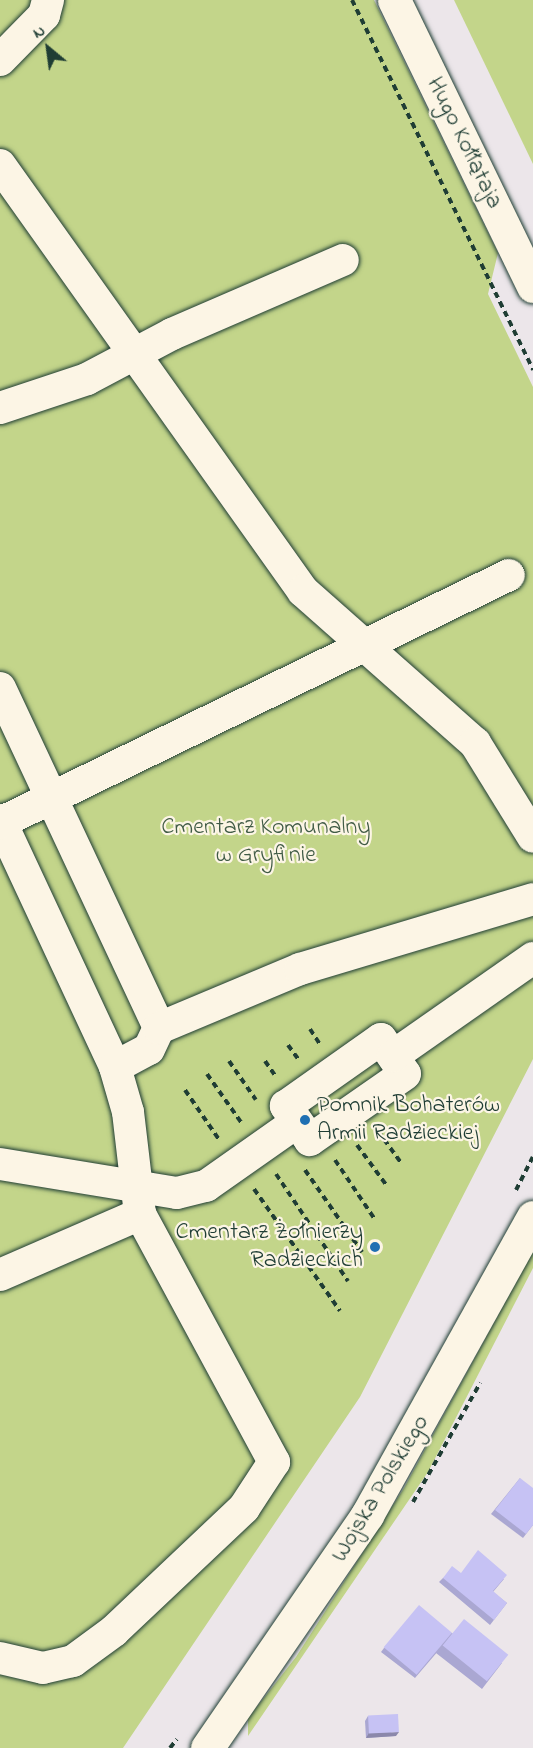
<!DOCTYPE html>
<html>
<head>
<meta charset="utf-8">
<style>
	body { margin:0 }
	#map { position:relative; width:533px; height:1748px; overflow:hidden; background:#ece6ea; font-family:"Indie Flower",sans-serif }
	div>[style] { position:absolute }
	.green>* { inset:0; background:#c3d58a }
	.path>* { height:4px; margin-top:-2px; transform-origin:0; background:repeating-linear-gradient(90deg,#1f3d34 0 6px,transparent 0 10.5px) }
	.roads { filter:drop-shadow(0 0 2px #1f3d34) drop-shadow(0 0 2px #1f3d34) }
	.street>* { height:32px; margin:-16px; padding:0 16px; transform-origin:16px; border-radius:16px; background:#fcf5e5 }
	.secondary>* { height:33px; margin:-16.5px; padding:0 16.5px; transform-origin:16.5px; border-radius:16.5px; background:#fcf5e5 }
	.wall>* { inset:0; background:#aaa7d2 }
	.shaded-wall>* { inset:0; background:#8b88ab }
	.building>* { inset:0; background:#c6c2f4; transform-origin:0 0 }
	.dots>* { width:16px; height:16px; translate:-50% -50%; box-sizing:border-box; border:3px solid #fcf5e5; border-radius:50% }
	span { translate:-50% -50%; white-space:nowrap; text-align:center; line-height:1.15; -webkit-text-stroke:4.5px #fcf5e5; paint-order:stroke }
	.street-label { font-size:24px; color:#1f3d34 }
	.park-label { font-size:24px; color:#405b45 }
	.poi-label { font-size:24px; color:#1f3d34 }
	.left { translate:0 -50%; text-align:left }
	.right { translate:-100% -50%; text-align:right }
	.north { position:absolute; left:18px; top:18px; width:60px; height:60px; -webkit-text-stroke:4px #fcf5e5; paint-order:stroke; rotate:331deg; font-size:16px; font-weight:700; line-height:24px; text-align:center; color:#1f3d34 }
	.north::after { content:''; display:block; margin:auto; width:21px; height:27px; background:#1f3d34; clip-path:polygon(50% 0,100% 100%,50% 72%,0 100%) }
</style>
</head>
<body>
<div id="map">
	<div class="green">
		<div style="clip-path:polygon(0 0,374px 0,498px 253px,488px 294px,533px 387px,533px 1059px,360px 1397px,123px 1748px,0 1748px)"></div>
		<div style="clip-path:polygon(454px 0,533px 0,533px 164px)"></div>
		<div style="clip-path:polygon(533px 1251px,533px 1268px,428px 1472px,248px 1736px,248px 1718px,296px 1657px,404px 1488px)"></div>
	</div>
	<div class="path">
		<div style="left:352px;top:0;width:412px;rotate:63.9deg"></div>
		<div style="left:310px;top:1029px;width:20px;rotate:57deg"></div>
		<div style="left:288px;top:1045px;width:17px;rotate:54deg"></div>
		<div style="left:229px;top:1061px;width:47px;rotate:55.3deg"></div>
		<div style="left:265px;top:1061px;width:19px;rotate:55deg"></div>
		<div style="left:207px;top:1074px;width:62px;rotate:54.8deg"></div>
		<div style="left:185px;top:1090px;width:62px;rotate:55.5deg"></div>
		<div style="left:378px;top:1131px;width:39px;rotate:54deg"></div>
		<div style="left:357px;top:1145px;width:51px;rotate:53.8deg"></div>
		<div style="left:335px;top:1160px;width:73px;rotate:56.1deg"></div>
		<div style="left:305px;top:1170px;width:100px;rotate:55.2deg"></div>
		<div style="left:276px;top:1174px;width:129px;rotate:56.1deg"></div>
		<div style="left:254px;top:1189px;width:149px;rotate:54.8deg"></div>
		<div style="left:516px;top:1190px;width:37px;rotate:-63deg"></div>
		<div style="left:413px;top:1502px;width:137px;rotate:-60.6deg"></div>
		<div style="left:170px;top:1748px;width:11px;rotate:-52deg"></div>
	</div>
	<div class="roads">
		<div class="street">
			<div style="left:0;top:60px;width:63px;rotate:-45.6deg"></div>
			<div style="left:44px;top:15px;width:16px;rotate:-75deg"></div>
			<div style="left:0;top:165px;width:523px;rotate:54.58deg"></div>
			<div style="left:303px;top:591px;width:230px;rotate:41.5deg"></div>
			<div style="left:475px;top:743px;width:110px;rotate:58.3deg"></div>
			<div style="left:0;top:408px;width:92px;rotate:-18.4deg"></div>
			<div style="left:87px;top:379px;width:96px;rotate:-27.9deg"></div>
			<div style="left:172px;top:334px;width:186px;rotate:-23.4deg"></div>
			<div style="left:0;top:688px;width:375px;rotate:64.9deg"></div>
			<div style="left:0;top:820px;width:272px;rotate:65deg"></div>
			<div style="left:115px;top:1067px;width:47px;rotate:73.9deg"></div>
			<div style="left:128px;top:1112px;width:103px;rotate:83.3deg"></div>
			<div style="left:140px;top:1214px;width:282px;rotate:61.6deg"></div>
			<div style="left:274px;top:1462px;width:55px;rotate:123.1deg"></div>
			<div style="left:244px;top:1508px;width:179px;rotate:136.6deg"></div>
			<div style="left:114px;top:1631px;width:51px;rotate:143.8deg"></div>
			<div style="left:73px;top:1661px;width:31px;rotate:167deg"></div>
			<div style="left:43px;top:1668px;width:44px;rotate:-166.9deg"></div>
			<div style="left:0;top:823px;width:566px;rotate:-25.98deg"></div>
			<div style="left:381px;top:1039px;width:42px;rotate:55.6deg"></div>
			<div style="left:405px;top:1074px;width:116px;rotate:145.2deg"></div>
			<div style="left:310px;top:1140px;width:42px;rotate:-125.2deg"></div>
			<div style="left:286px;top:1106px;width:116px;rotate:-35.2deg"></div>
			<div style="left:393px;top:1056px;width:171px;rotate:-35deg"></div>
			<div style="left:115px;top:1067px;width:38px;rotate:-28deg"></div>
			<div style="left:149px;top:1049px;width:23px;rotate:-65deg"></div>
			<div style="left:159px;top:1028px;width:153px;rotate:-22.7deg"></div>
			<div style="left:300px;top:969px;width:243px;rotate:-16.7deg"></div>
			<div style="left:0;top:1164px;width:179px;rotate:9.3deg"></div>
			<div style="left:177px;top:1193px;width:30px;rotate:-14deg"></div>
			<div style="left:206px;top:1186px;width:111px;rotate:-35.1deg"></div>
			<div style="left:0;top:1275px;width:153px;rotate:-23.5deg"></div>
		</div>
		<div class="secondary">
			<div style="left:394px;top:0;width:318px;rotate:64.1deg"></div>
			<div style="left:207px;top:1748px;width:283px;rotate:-55.5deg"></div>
			<div style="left:367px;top:1515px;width:341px;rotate:-60.9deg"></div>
		</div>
	</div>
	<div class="wall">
		<div style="clip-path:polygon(520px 1478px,533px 1525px,523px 1538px,491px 1514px)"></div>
		<div style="clip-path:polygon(461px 1573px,504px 1579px,493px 1592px,507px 1603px,490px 1625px,439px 1582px,443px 1578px)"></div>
		<div style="clip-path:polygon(452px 1633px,502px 1663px,482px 1689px,436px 1653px,439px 1650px,415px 1678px,381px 1652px,384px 1648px)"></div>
		<div style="clip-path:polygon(368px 1716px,396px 1736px,366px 1738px,365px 1721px)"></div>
	</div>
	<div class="shaded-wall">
		<div style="clip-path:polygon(399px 1732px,396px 1736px,366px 1738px,369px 1733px)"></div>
	</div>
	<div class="building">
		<div style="clip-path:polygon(520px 1478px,533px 1488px,533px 1525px,526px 1534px,495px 1510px)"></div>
		<div style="clip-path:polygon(478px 1550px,507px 1575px,493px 1591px,507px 1603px,494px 1620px,443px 1578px,452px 1566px,461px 1573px)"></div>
		<div style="left:419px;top:1605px;width:43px;height:55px;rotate:40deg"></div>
		<div style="left:464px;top:1619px;width:57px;height:34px;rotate:39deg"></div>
		<div style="left:398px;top:1714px;width:18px;height:30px;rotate:87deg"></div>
	</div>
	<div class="dots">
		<div style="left:305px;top:1120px;background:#1f6fb2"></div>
		<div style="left:375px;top:1247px;background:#1f6fb2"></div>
	</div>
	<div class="street-label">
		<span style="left:464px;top:143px;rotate:64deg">Hugo Kołłątaja</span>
		<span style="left:381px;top:1489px;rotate:-59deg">Wojska Polskiego</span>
	</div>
	<div class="park-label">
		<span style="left:266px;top:842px">Cmentarz Komunalny<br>w Gryfinie</span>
	</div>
	<div class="poi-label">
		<span class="left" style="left:317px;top:1120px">Pomnik Bohaterów<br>Armii Radzieckiej</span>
		<span class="right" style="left:363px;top:1247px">Cmentarz Żołnierzy<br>Radzieckich</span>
	</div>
	<div class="north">N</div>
</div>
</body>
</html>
